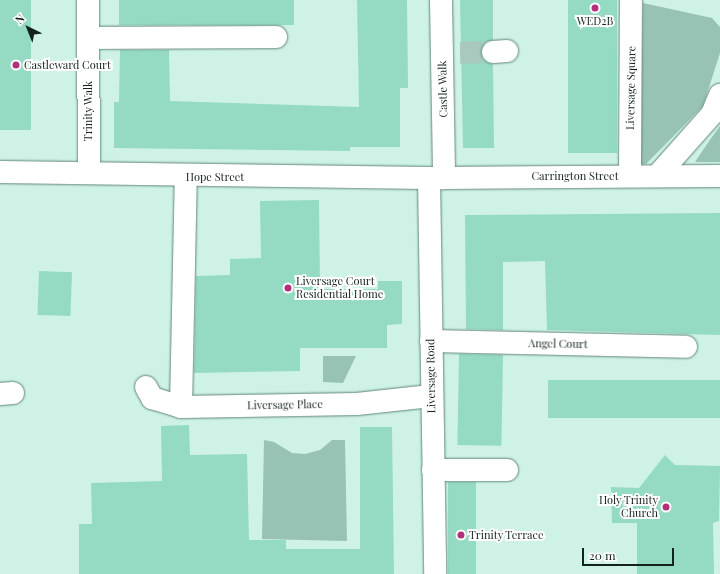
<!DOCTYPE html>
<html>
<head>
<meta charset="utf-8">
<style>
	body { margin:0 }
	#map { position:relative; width:720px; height:574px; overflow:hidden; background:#cef3e6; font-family:"Playfair Display",serif }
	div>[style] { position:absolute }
	.green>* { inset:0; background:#98c2b3 }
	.building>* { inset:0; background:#95dac3; transform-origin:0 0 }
	.minor-tunnel>* { height:22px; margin-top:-11px; transform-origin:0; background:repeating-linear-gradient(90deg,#a9c9be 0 22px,transparent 0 33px) }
	.roads { filter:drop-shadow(0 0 1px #64867a) drop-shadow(0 0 1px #64867a) }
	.minor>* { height:22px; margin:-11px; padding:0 11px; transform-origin:11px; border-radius:11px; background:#fff }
	.dots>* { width:11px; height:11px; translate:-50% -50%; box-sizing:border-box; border:2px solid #fff; border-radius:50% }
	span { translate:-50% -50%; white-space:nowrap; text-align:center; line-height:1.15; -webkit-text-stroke:4px #fff; paint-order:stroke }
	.poi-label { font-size:11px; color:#14221e }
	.left { translate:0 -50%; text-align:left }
	.right { translate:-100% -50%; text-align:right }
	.street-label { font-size:11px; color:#14221e }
	.north { position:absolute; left:8px; top:8px; width:40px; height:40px; -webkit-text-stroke:3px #fff; paint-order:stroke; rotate:317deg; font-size:11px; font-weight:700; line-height:16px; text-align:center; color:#14221e }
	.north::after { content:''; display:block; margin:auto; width:14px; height:18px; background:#14221e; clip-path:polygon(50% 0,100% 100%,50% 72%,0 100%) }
	.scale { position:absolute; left:582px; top:548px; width:92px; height:18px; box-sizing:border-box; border:2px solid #14221e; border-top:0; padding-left:5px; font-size:12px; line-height:14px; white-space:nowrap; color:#14221e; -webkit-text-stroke:3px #fff; paint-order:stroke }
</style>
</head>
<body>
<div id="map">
	<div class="green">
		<div style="clip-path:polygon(643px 3px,712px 18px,720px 27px,720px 53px,703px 106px,646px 164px,640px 164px)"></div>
		<div style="clip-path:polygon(720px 126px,720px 162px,695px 162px,707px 144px)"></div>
		<div style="clip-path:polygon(323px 356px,356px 356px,343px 383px,323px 382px)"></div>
		<div style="clip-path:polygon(264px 440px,274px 442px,292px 453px,305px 454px,320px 450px,332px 440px,345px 440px,347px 541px,262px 539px)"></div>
	</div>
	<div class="building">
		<div style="left:0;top:0;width:31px;height:130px"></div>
		<div style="left:119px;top:0;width:175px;height:25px"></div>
		<div style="clip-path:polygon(357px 0,407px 0,408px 88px,400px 88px,400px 147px,350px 147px,350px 151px,114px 148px,114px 102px,119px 102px,120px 50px,169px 50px,170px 101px,359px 107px)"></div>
		<div style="clip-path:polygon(460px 0,493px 0,493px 40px,486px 42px,481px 52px,483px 59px,493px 64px,494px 148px,463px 148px)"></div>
		<div style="left:568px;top:0;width:49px;height:153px"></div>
		<div style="clip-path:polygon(319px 200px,320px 289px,378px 289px,378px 281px,402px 281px,402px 324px,387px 325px,387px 348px,300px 348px,300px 371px,194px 373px,196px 276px,230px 275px,230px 259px,261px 258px,260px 201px)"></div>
		<div style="clip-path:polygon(720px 213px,720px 335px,547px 330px,545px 261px,503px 262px,503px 330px,466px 329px,465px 215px)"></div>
		<div style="left:39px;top:271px;width:33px;height:44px;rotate:2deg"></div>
		<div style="left:459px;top:354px;width:44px;height:91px;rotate:1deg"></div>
		<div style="left:720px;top:380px;width:38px;height:172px;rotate:90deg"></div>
		<div style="clip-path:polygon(189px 425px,190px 455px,247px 454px,249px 540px,286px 540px,286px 549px,360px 549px,360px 427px,392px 427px,394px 574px,79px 574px,79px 524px,92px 524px,91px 483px,162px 481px,161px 426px)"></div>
		<div style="clip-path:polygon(665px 455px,675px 465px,720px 466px,719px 521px,713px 523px,714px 574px,637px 574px,637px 523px,612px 523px,611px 487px,639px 488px)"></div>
		<div style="left:448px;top:482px;width:28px;height:92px"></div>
	</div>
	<div class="minor-tunnel">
		<div style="left:460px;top:53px;width:33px;rotate:-2deg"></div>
	</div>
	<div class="roads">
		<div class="minor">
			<div style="left:88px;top:0;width:173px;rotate:89.7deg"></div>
			<div style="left:441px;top:0;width:178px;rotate:89deg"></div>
			<div style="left:88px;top:38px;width:188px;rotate:-0.3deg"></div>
			<div style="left:493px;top:52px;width:14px;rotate:-4deg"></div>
			<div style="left:0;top:172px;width:444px;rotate:0.8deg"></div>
			<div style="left:444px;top:178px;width:276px;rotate:-0.4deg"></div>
			<div style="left:630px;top:176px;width:176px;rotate:-89.7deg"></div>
			<div style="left:657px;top:176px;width:83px;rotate:-48.4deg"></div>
			<div style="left:712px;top:114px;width:21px;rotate:-67deg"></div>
			<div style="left:429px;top:178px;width:396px;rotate:89.1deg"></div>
			<div style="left:431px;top:341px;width:255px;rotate:1.3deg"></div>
			<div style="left:146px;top:387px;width:13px;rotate:61deg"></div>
			<div style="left:152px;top:398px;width:30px;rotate:17deg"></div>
			<div style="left:181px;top:407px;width:176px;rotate:-1deg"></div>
			<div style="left:357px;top:404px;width:74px;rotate:-6.2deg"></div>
			<div style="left:0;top:394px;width:13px;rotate:-4deg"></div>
			<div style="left:181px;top:407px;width:231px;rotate:-88.8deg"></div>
			<div style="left:433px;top:470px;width:74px"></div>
		</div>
	</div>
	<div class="dots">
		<div style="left:595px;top:8px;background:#b33078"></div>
		<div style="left:16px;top:65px;background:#b33078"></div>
		<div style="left:288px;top:288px;background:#b33078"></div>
		<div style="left:666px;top:507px;background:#b33078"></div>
		<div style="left:461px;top:535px;background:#b33078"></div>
	</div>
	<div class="poi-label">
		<span style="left:595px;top:21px">WED2B</span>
		<span class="left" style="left:24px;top:65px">Castleward Court</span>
		<span class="left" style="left:296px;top:288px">Liversage Court<br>Residential Home</span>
		<span class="right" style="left:658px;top:507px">Holy Trinity<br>Church</span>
		<span class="left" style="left:469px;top:535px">Trinity Terrace</span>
	</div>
	<div class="street-label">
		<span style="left:631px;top:88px;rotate:-89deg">Liversage Square</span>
		<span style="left:443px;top:89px;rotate:-91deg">Castle Walk</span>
		<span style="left:88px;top:111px;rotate:-90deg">Trinity Walk</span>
		<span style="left:575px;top:176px">Carrington Street</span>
		<span style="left:215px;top:177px">Hope Street</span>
		<span style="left:558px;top:344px;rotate:1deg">Angel Court</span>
		<span style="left:431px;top:376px;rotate:-91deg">Liversage Road</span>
		<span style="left:285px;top:405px;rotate:-1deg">Liversage Place</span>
	</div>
	<div class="north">N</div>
	<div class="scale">20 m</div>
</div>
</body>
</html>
